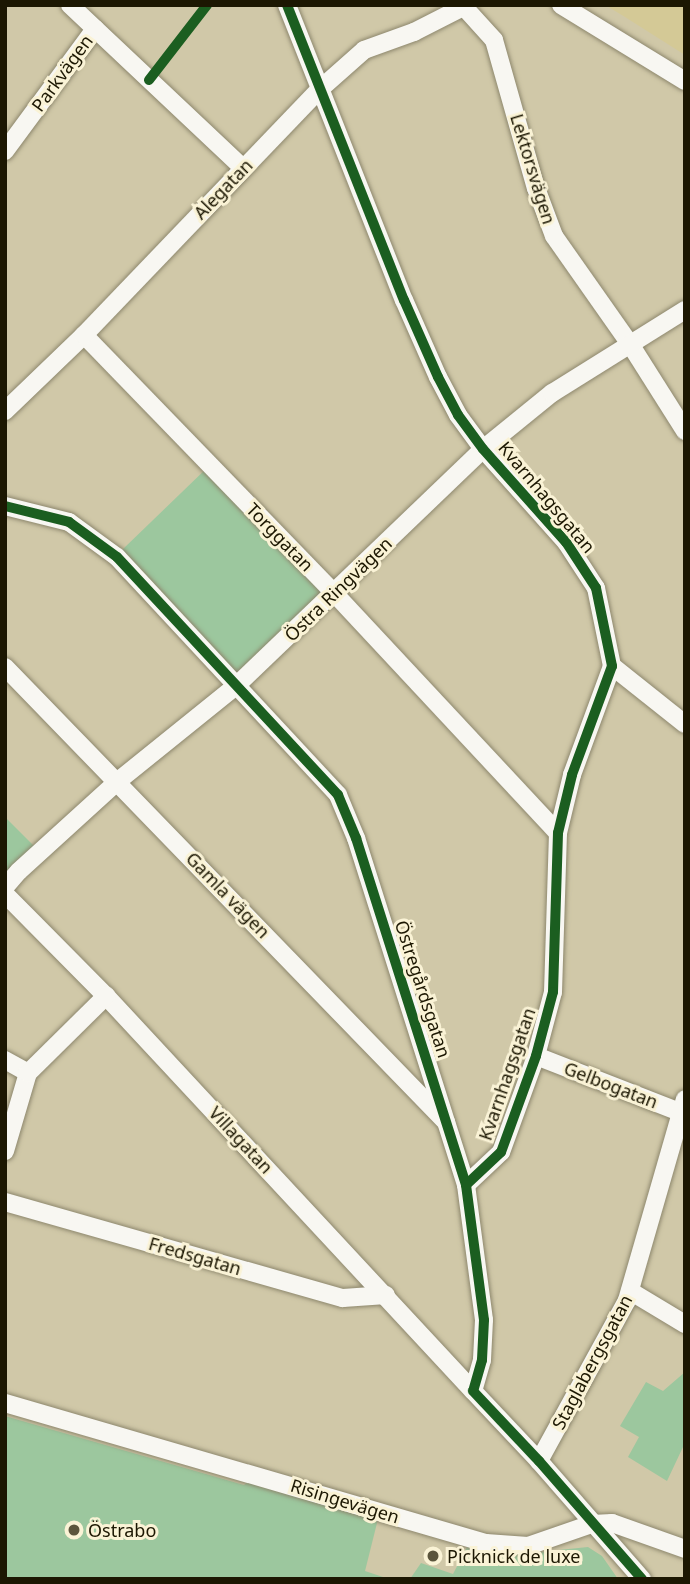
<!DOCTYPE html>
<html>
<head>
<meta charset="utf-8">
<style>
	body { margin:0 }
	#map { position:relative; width:690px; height:1584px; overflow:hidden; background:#d0c8a8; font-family:"Noto Sans",sans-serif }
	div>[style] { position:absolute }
	.built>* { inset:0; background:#d4c996 }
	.green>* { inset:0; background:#9cc79e; transform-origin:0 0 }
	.roads { filter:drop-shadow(0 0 2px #8d876d) drop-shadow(0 0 2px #8d876d) }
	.street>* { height:18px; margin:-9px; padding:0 9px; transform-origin:9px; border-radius:9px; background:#f8f7f2 }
	.cycleway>* { height:10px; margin:-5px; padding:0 5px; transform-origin:5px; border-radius:5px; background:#1b5e20 }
	.dots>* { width:19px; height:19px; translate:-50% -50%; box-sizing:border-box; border:4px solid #faf3d6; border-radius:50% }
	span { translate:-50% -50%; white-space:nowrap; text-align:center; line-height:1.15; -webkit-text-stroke:6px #faf3d6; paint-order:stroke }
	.street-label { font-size:18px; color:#1c1702 }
	.poi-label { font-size:18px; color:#1c1702 }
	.left { translate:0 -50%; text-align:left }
	.frame { position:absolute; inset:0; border:7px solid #1c1702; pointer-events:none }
</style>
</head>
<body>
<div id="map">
	<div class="built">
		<div style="clip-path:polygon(605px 5px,685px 5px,685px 55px,625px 17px)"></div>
	</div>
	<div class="green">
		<div style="left:210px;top:465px;width:178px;height:131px;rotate:46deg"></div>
		<div style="clip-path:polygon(5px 817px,40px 852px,5px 887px)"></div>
		<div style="clip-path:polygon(685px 1372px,683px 1447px,667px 1481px,628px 1457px,639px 1437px,620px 1426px,646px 1382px,663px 1391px)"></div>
		<div style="clip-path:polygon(5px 1416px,244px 1485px,249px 1481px,378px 1519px,365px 1571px,389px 1579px,5px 1579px)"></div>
		<div style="clip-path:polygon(467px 1547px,510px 1555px,588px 1547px,602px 1556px,618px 1579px,410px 1579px,421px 1563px,453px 1574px)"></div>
	</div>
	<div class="roads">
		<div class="street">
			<div style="left:70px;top:5px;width:238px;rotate:43.3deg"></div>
			<div style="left:287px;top:5px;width:317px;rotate:68.4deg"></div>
			<div style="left:404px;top:300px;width:84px;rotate:66.2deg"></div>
			<div style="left:438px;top:377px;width:43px;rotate:62.2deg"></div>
			<div style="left:458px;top:415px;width:42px;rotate:53.7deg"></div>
			<div style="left:483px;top:449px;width:125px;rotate:48.3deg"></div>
			<div style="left:566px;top:542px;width:55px;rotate:56.9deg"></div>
			<div style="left:596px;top:588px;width:80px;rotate:78.4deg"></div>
			<div style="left:612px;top:666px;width:116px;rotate:110.2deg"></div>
			<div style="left:572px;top:775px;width:60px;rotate:103.6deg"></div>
			<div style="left:558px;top:833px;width:159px;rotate:91.8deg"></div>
			<div style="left:553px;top:992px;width:66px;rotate:104.9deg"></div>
			<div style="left:536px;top:1056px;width:102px;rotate:110deg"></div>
			<div style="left:501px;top:1152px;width:48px;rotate:136.7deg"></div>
			<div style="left:561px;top:5px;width:145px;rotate:31.5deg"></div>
			<div style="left:465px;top:8px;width:43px;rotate:47.8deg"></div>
			<div style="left:494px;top:40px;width:154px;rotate:74.2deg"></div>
			<div style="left:536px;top:188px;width:51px;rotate:69.4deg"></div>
			<div style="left:554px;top:236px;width:132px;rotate:54.9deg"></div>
			<div style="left:630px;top:344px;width:103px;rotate:57.7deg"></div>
			<div style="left:5px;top:151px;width:152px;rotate:-53.6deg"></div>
			<div style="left:84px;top:335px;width:359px;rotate:45.9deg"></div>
			<div style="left:334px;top:593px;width:328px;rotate:47deg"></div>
			<div style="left:5px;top:411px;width:110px;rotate:-43.9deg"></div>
			<div style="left:84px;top:335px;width:339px;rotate:-46.2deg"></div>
			<div style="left:319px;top:90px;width:60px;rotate:-41.6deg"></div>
			<div style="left:364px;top:50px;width:53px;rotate:-19.8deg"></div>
			<div style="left:414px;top:32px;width:59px;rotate:-27deg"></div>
			<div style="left:5px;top:506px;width:66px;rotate:14deg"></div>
			<div style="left:69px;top:522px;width:59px;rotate:36.1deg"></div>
			<div style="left:117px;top:557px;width:325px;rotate:47.1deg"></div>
			<div style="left:338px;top:795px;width:47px;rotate:67.3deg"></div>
			<div style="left:356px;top:838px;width:364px;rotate:72.4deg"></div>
			<div style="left:466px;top:1185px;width:136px;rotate:82.4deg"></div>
			<div style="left:484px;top:1320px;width:40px;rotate:92.9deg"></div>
			<div style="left:482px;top:1360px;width:32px;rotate:106deg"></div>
			<div style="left:473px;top:1391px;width:96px;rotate:46.7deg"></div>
			<div style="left:539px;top:1461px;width:157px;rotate:48.9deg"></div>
			<div style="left:612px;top:666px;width:93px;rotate:38.5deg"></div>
			<div style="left:5px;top:667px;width:634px;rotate:45.9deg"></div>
			<div style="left:5px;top:887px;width:21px;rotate:-49deg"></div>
			<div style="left:19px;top:871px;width:134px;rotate:-42.3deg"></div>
			<div style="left:118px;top:781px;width:153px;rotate:-38.9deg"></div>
			<div style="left:237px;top:685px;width:341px;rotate:-43.8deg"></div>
			<div style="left:483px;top:449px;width:89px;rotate:-39.1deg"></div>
			<div style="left:552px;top:393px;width:157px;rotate:-32deg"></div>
			<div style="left:5px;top:894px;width:144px;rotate:45.3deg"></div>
			<div style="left:106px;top:996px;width:539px;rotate:47.1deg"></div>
			<div style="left:536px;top:1056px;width:160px;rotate:21.3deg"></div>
			<div style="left:5px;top:1060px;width:26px;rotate:29deg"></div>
			<div style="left:5px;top:1151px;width:81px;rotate:-73.6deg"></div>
			<div style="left:28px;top:1073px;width:110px;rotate:-44.6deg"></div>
			<div style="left:5px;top:1202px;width:351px;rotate:15.9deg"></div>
			<div style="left:343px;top:1298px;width:43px;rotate:-4deg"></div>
			<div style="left:630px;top:1291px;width:64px;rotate:31deg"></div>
			<div style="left:5px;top:1403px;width:501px;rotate:16.23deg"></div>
			<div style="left:486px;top:1543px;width:42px;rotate:4.1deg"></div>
			<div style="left:528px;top:1546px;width:68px;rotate:-19deg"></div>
			<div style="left:592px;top:1524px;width:20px;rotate:-3deg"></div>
			<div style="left:612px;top:1523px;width:77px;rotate:19.6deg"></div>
			<div style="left:539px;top:1461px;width:183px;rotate:-61.3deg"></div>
			<div style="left:627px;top:1300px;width:209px;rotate:-73.9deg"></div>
		</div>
	</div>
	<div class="cycleway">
		<div style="left:287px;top:5px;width:317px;rotate:68.4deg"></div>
		<div style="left:404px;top:300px;width:84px;rotate:66.2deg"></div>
		<div style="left:438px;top:377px;width:43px;rotate:62.2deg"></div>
		<div style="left:458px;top:415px;width:42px;rotate:53.7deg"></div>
		<div style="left:483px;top:449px;width:125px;rotate:48.3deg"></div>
		<div style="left:566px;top:542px;width:55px;rotate:56.9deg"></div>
		<div style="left:596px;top:588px;width:80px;rotate:78.4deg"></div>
		<div style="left:612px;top:666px;width:116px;rotate:110.2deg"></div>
		<div style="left:572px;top:775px;width:60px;rotate:103.6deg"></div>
		<div style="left:558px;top:833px;width:159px;rotate:91.8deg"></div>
		<div style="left:553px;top:992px;width:66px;rotate:104.9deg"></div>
		<div style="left:536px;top:1056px;width:102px;rotate:110deg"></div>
		<div style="left:501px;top:1152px;width:48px;rotate:136.7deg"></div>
		<div style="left:149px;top:80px;width:95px;rotate:-52.3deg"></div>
		<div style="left:5px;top:506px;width:66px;rotate:14deg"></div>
		<div style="left:69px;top:522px;width:59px;rotate:36.1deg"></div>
		<div style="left:117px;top:557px;width:325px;rotate:47.1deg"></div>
		<div style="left:338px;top:795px;width:47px;rotate:67.3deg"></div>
		<div style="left:356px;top:838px;width:364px;rotate:72.4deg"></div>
		<div style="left:466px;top:1185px;width:136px;rotate:82.4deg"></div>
		<div style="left:484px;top:1320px;width:40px;rotate:92.9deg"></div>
		<div style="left:482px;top:1360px;width:32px;rotate:106deg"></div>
		<div style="left:473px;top:1391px;width:96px;rotate:46.7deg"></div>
		<div style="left:539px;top:1461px;width:157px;rotate:48.9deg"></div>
	</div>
	<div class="dots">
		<div style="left:74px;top:1530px;background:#5b553c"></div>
		<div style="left:433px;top:1556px;background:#5b553c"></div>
	</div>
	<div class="street-label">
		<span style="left:62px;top:73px;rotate:-54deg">Parkvägen</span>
		<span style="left:533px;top:169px;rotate:73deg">Lektorsvägen</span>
		<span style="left:223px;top:189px;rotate:-46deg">Alegatan</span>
		<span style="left:547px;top:497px;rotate:50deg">Kvarnhagsgatan</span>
		<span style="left:280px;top:537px;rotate:46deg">Torggatan</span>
		<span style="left:338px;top:589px;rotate:-44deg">Östra Ringvägen</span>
		<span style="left:228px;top:895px;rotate:46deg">Gamla vägen</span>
		<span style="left:423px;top:989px;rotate:72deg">Östregårdsgatan</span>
		<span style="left:507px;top:1074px;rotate:-71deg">Kvarnhagsgatan</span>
		<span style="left:611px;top:1085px;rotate:21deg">Gelbogatan</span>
		<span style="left:241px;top:1140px;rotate:47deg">Villagatan</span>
		<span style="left:195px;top:1256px;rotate:16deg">Fredsgatan</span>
		<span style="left:592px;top:1362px;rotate:-62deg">Staglabergsgatan</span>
		<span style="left:345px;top:1501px;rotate:17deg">Risingevägen</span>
	</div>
	<div class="poi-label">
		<span class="left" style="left:88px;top:1530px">Östrabo</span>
		<span class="left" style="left:447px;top:1556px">Picknick de luxe</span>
	</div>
	<div class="frame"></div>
</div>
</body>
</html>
